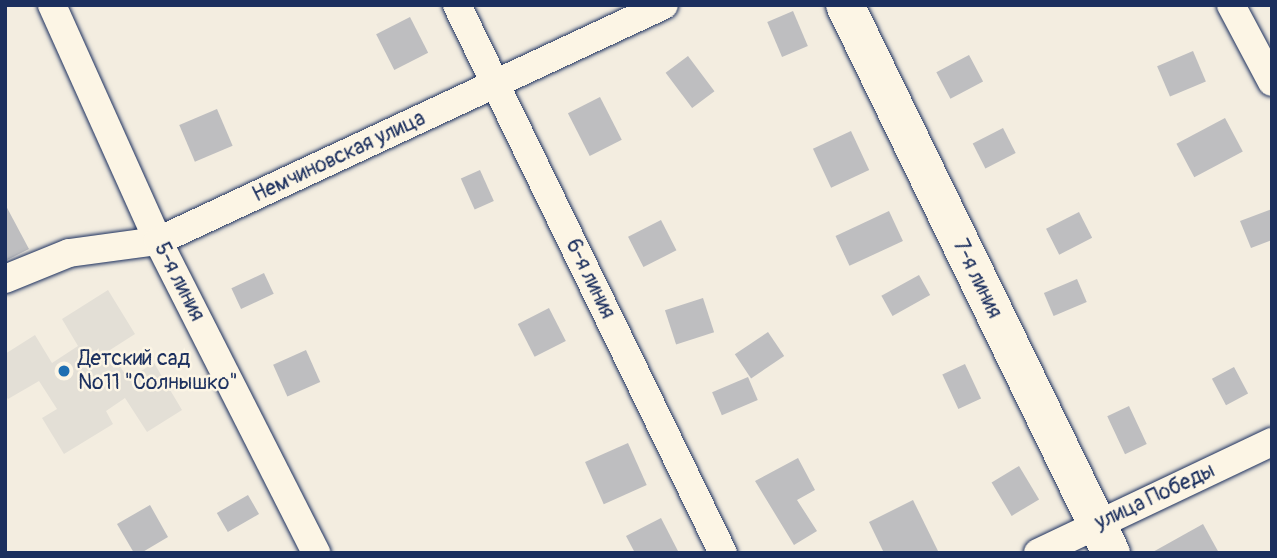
<!DOCTYPE html>
<html>
<head>
<meta charset="utf-8">
<style>
	body { margin:0 }
	#map { position:relative; width:1277px; height:558px; overflow:hidden; background:#f3ede0; font-family:Pangolin,sans-serif }
	div>[style] { position:absolute }
	.built>* { inset:0; background:#e3dfd6 }
	.building>* { inset:0; background:#bebec0; transform-origin:0 0 }
	.roads { filter:drop-shadow(0 0 2px #1b2f5e) drop-shadow(0 0 2px #1b2f5e) }
	.street>* { height:28px; margin:-14px; padding:0 14px; transform-origin:14px; border-radius:14px; background:#fcf5e5 }
	.secondary>* { height:38px; margin:-19px; padding:0 19px; transform-origin:19px; border-radius:19px; background:#fcf5e5 }
	.dots>* { width:19px; height:19px; translate:-50% -50%; box-sizing:border-box; border:4px solid #fcf5e5; border-radius:50% }
	span { translate:-50% -50%; white-space:nowrap; text-align:center; line-height:1.15; -webkit-text-stroke:5px #fcf5e5; paint-order:stroke }
	.street-label { font-size:21px; color:#1b2f5e }
	.poi-label { font-size:21px; color:#1b2f5e }
	.left { translate:0 -50%; text-align:left }
	.frame { position:absolute; inset:0; border:7px solid #1b2f5e; pointer-events:none }
</style>
</head>
<body>
<div id="map">
	<div class="built">
		<div style="clip-path:polygon(108px 290px,135px 334px,110px 350px,128px 379px,154px 363px,182px 410px,147px 432px,125px 398px,106px 411px,113px 424px,64px 454px,42px 418px,57px 409px,39px 381px,8px 399px,5px 395px,5px 354px,35px 335px,52px 363px,78px 346px,62px 319px)"></div>
	</div>
	<div class="building">
		<div style="left:793px;top:11px;width:38px;height:28px;rotate:67deg"></div>
		<div style="left:410px;top:17px;width:40px;height:38px;rotate:63deg"></div>
		<div style="left:1193px;top:51px;width:33px;height:39px;rotate:67deg"></div>
		<div style="left:969px;top:55px;width:30px;height:37px;rotate:62deg"></div>
		<div style="left:688px;top:56px;width:44px;height:28px;rotate:53deg"></div>
		<div style="left:600px;top:97px;width:48px;height:36px;rotate:63deg"></div>
		<div style="left:217px;top:109px;width:40px;height:41px;rotate:67deg"></div>
		<div style="left:1225px;top:118px;width:38px;height:55px;rotate:62deg"></div>
		<div style="left:1003px;top:128px;width:28px;height:34px;rotate:63deg"></div>
		<div style="left:851px;top:131px;width:43px;height:42px;rotate:65deg"></div>
		<div style="left:480px;top:170px;width:34px;height:21px;rotate:66deg"></div>
		<div style="clip-path:polygon(5px 204px,29px 249px,5px 261px)"></div>
		<div style="clip-path:polygon(1272px 209px,1272px 240px,1251px 248px,1240px 221px)"></div>
		<div style="left:889px;top:211px;width:33px;height:59px;rotate:65deg"></div>
		<div style="left:1079px;top:212px;width:29px;height:37px;rotate:63deg"></div>
		<div style="left:661px;top:220px;width:34px;height:37px;rotate:63deg"></div>
		<div style="left:264px;top:273px;width:23px;height:36px;rotate:65deg"></div>
		<div style="left:919px;top:275px;width:23px;height:43px;rotate:61deg"></div>
		<div style="left:1077px;top:279px;width:25px;height:36px;rotate:67deg"></div>
		<div style="left:703px;top:298px;width:36px;height:40px;rotate:72deg"></div>
		<div style="left:549px;top:308px;width:37px;height:35px;rotate:63deg"></div>
		<div style="left:768px;top:332px;width:29px;height:40px;rotate:56deg"></div>
		<div style="left:306px;top:350px;width:35px;height:36px;rotate:66deg"></div>
		<div style="left:965px;top:364px;width:38px;height:25px;rotate:65deg"></div>
		<div style="left:1234px;top:367px;width:30px;height:25px;rotate:62deg"></div>
		<div style="left:748px;top:377px;width:25px;height:39px;rotate:67deg"></div>
		<div style="left:1129px;top:406px;width:42px;height:24px;rotate:65deg"></div>
		<div style="left:628px;top:443px;width:46px;height:47px;rotate:66deg"></div>
		<div style="clip-path:polygon(798px 458px,815px 490px,797px 500px,817px 531px,794px 545px,755px 481px)"></div>
		<div style="left:1019px;top:466px;width:39px;height:32px;rotate:59deg"></div>
		<div style="left:248px;top:495px;width:22px;height:36px;rotate:60deg"></div>
		<div style="clip-path:polygon(913px 500px,939px 553px,884px 553px,869px 522px)"></div>
		<div style="clip-path:polygon(150px 505px,168px 537px,141px 553px,134px 553px,117px 524px)"></div>
		<div style="clip-path:polygon(661px 518px,679px 553px,635px 553px,626px 536px)"></div>
		<div style="clip-path:polygon(1203px 524px,1219px 553px,1151px 553px)"></div>
	</div>
	<div class="roads">
		<div class="street">
			<div style="left:52px;top:5px;width:259px;rotate:65.8deg"></div>
			<div style="left:158px;top:241px;width:350px;rotate:63.1deg"></div>
			<div style="left:457px;top:5px;width:609px;rotate:64.11deg"></div>
			<div style="left:1231px;top:5px;width:87px;rotate:62deg"></div>
			<div style="left:5px;top:279px;width:69px;rotate:-22.1deg"></div>
			<div style="left:69px;top:253px;width:90px;rotate:-7.7deg"></div>
			<div style="left:158px;top:241px;width:558px;rotate:-25deg"></div>
			<div style="left:1038px;top:553px;width:259px;rotate:-25.4deg"></div>
		</div>
		<div class="secondary">
			<div style="left:845px;top:5px;width:609px;rotate:64.11deg"></div>
		</div>
	</div>
	<div class="dots">
		<div style="left:64px;top:371px;background:#1f6fb2"></div>
	</div>
	<div class="street-label">
		<span style="left:339px;top:157px;rotate:-25deg">Немчиновская улица</span>
		<span style="left:590px;top:279px;rotate:64deg">6-я линия</span>
		<span style="left:977px;top:279px;rotate:64deg">7-я линия</span>
		<span style="left:179px;top:282px;rotate:63deg">5-я линия</span>
		<span style="left:1155px;top:497px;rotate:-25deg">улица Победы</span>
	</div>
	<div class="poi-label">
		<span class="left" style="left:78px;top:371px">Детский сад<br>№11 "Солнышко"</span>
	</div>
	<div class="frame"></div>
</div>
</body>
</html>
